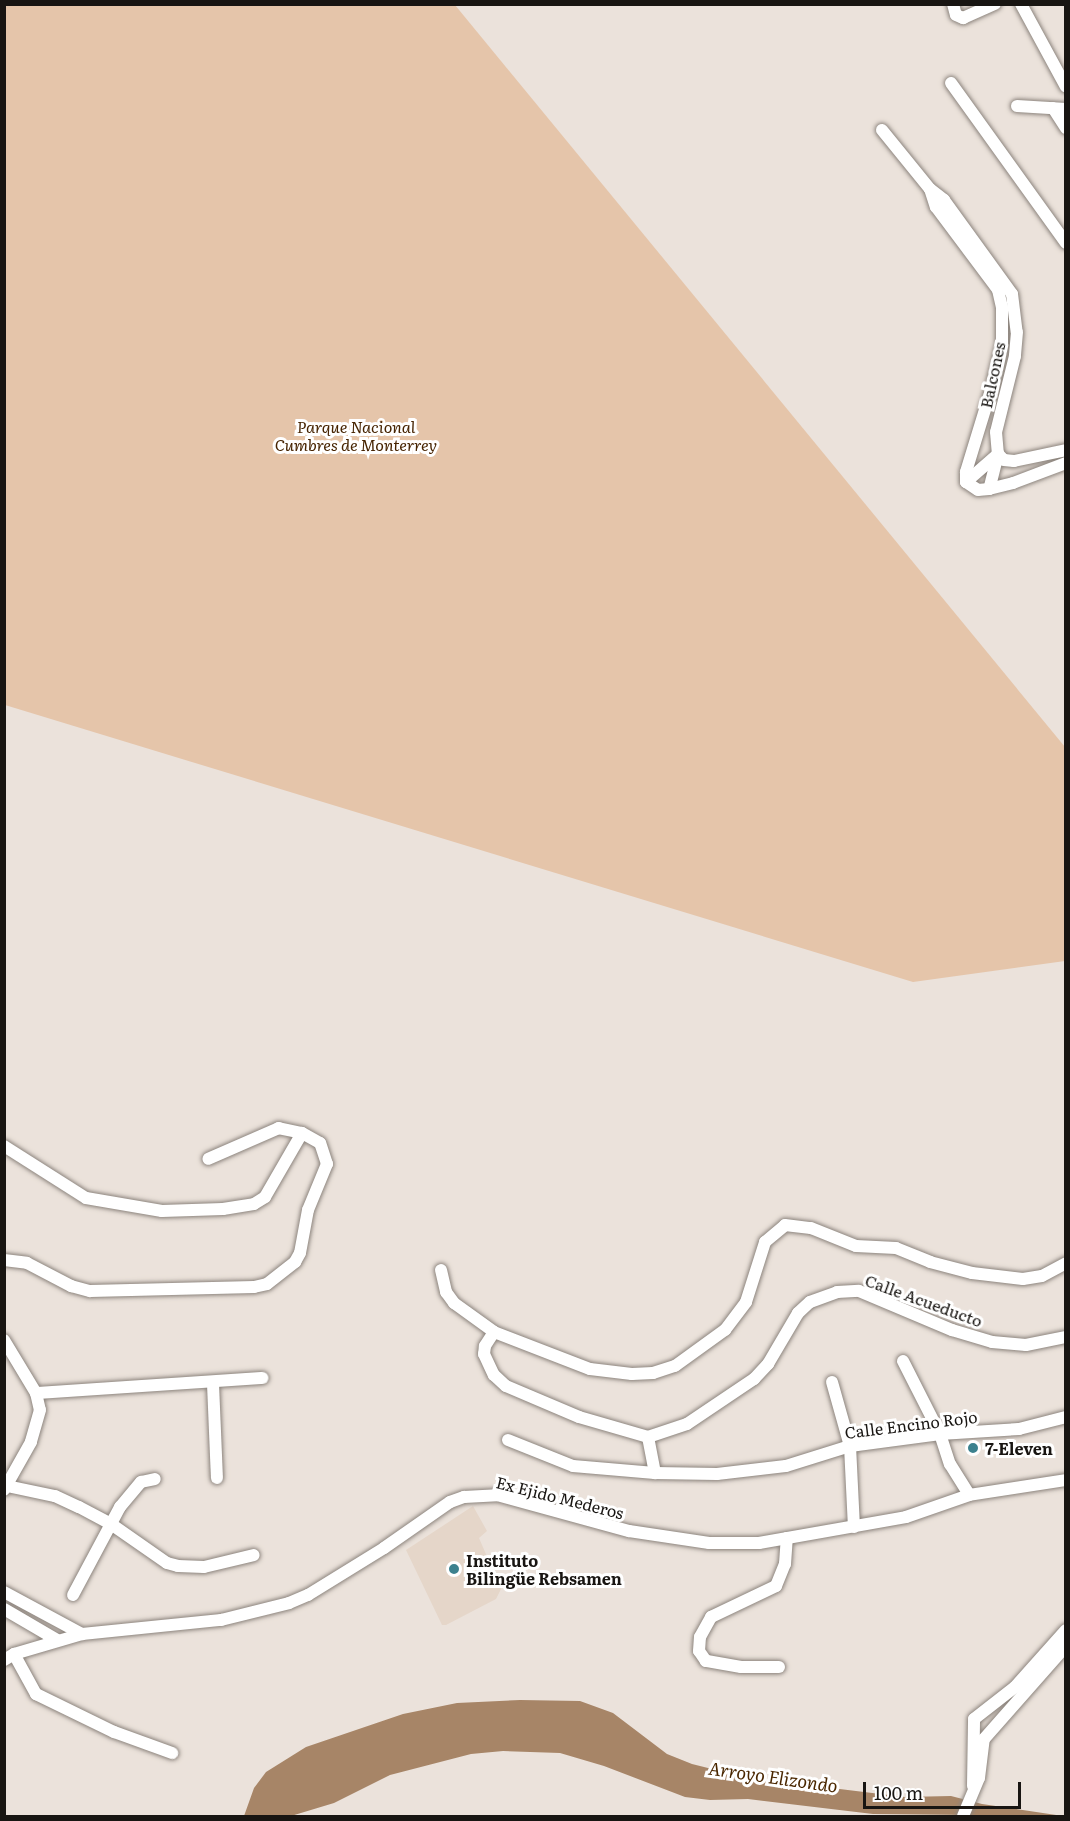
<!DOCTYPE html>
<html>
<head>
<meta charset="utf-8">
<style>
	body { margin:0 }
	#map { position:relative; width:1070px; height:1821px; overflow:hidden; background:#ebe2db; font-family:Literata,serif }
	div>[style] { position:absolute }
	.built>* { inset:0; background:#e5d6c9 }
	.green>* { inset:0; background:#e5c5aa }
	.water>* { inset:0; background:#a78567 }
	.roads { filter:drop-shadow(0 0 2px #8c847d) drop-shadow(0 0 2px #8c847d) }
	.minor>* { height:12px; margin:-6px; padding:0 6px; transform-origin:6px; border-radius:6px; background:#fff }
	.dots>* { width:16px; height:16px; translate:-50% -50%; box-sizing:border-box; border:3px solid #fff; border-radius:50% }
	span { translate:-50% -50%; white-space:nowrap; text-align:center; line-height:1.15; -webkit-text-stroke:6px #fff; paint-order:stroke }
	.street-label { font-size:16px; color:#181512 }
	.park-label { font-size:16px; color:#462300; font-style:italic }
	.poi-label { font-size:16px; color:#181512; font-weight:700 }
	.left { translate:0 -50%; text-align:left }
	.water-label { font-size:18px; color:#4a2700; font-style:italic }
	.frame { position:absolute; inset:0; border:6px solid #181512; pointer-events:none }
	.scale { position:absolute; left:863px; top:1782px; width:158px; height:27px; box-sizing:border-box; border:3px solid #181512; border-top:0; padding-left:8px; font-size:18px; line-height:21px; white-space:nowrap; color:#181512; -webkit-text-stroke:4px #fff; paint-order:stroke }
</style>
</head>
<body>
<div id="map">
	<div class="built">
		<div style="clip-path:polygon(473px 1506px,487px 1531px,479px 1538px,501px 1589px,496px 1599px,446px 1625px,442px 1625px,406px 1550px)"></div>
	</div>
	<div class="green">
		<div style="clip-path:polygon(4px 5px,455px 5px,1065px 747px,1065px 961px,913px 982px,5px 705px)"></div>
	</div>
	<div class="water">
		<div style="clip-path:polygon(520px 1700px,580px 1701px,613px 1713px,667px 1754px,692px 1764px,724px 1772px,757px 1779px,905px 1797px,951px 1796px,982px 1804px,1063px 1816px,873px 1814px,748px 1799px,710px 1800px,685px 1797px,604px 1766px,560px 1753px,503px 1751px,471px 1754px,390px 1775px,334px 1803px,291px 1816px,244px 1816px,254px 1788px,266px 1772px,306px 1747px,403px 1714px,457px 1703px)"></div>
	</div>
	<div class="roads">
		<div class="minor">
			<div style="left:953px;top:4px;width:11px;rotate:75deg"></div>
			<div style="left:956px;top:15px;width:8px;rotate:23deg"></div>
			<div style="left:963px;top:18px;width:35px;rotate:-24deg"></div>
			<div style="left:1021px;top:4px;width:94px;rotate:61.5deg"></div>
			<div style="left:951px;top:83px;width:197px;rotate:54.3deg"></div>
			<div style="left:1017px;top:106px;width:49px;rotate:3.5deg"></div>
			<div style="left:1053px;top:108px;width:24px;rotate:57deg"></div>
			<div style="left:882px;top:130px;width:76px;rotate:50.9deg"></div>
			<div style="left:930px;top:189px;width:18px;rotate:38deg"></div>
			<div style="left:944px;top:200px;width:116px;rotate:54.1deg"></div>
			<div style="left:1012px;top:294px;width:38px;rotate:83deg"></div>
			<div style="left:1017px;top:332px;width:24px;rotate:95deg"></div>
			<div style="left:1015px;top:356px;width:78px;rotate:104deg"></div>
			<div style="left:996px;top:432px;width:22px;rotate:85deg"></div>
			<div style="left:998px;top:454px;width:36px;rotate:104deg"></div>
			<div style="left:930px;top:189px;width:19px;rotate:72deg"></div>
			<div style="left:936px;top:207px;width:104px;rotate:53.2deg"></div>
			<div style="left:998px;top:290px;width:17px;rotate:77deg"></div>
			<div style="left:1002px;top:307px;width:36px;rotate:90deg"></div>
			<div style="left:1002px;top:343px;width:48px;rotate:103.2deg"></div>
			<div style="left:991px;top:390px;width:86px;rotate:107deg"></div>
			<div style="left:966px;top:472px;width:10px;rotate:90deg"></div>
			<div style="left:966px;top:482px;width:14px;rotate:34deg"></div>
			<div style="left:978px;top:490px;width:11px;rotate:-5deg"></div>
			<div style="left:989px;top:489px;width:25px;rotate:-14deg"></div>
			<div style="left:1013px;top:483px;width:57px;rotate:-20.7deg"></div>
			<div style="left:966px;top:482px;width:43px;rotate:-41.2deg"></div>
			<div style="left:998px;top:454px;width:8px;rotate:45deg"></div>
			<div style="left:1004px;top:460px;width:10px;rotate:6deg"></div>
			<div style="left:1014px;top:461px;width:53px;rotate:-11.9deg"></div>
			<div style="left:4px;top:1146px;width:97px;rotate:32.4deg"></div>
			<div style="left:86px;top:1198px;width:77px;rotate:9.7deg"></div>
			<div style="left:162px;top:1211px;width:61px;rotate:-1.9deg"></div>
			<div style="left:223px;top:1209px;width:31px;rotate:-9deg"></div>
			<div style="left:254px;top:1204px;width:13px;rotate:-32deg"></div>
			<div style="left:265px;top:1197px;width:74px;rotate:-60deg"></div>
			<div style="left:4px;top:1260px;width:23px;rotate:7deg"></div>
			<div style="left:27px;top:1263px;width:50px;rotate:27.6deg"></div>
			<div style="left:71px;top:1286px;width:20px;rotate:15deg"></div>
			<div style="left:90px;top:1291px;width:164px;rotate:-1.4deg"></div>
			<div style="left:254px;top:1287px;width:13px;rotate:-13deg"></div>
			<div style="left:267px;top:1284px;width:36px;rotate:-38deg"></div>
			<div style="left:295px;top:1262px;width:10px;rotate:-61deg"></div>
			<div style="left:300px;top:1253px;width:44px;rotate:-79.5deg"></div>
			<div style="left:308px;top:1210px;width:50px;rotate:-67.6deg"></div>
			<div style="left:327px;top:1164px;width:22px;rotate:-108deg"></div>
			<div style="left:320px;top:1143px;width:21px;rotate:-151deg"></div>
			<div style="left:302px;top:1133px;width:24px;rotate:-168deg"></div>
			<div style="left:279px;top:1128px;width:77px;rotate:156.4deg"></div>
			<div style="left:441px;top:1270px;width:23px;rotate:77deg"></div>
			<div style="left:446px;top:1292px;width:14px;rotate:54deg"></div>
			<div style="left:454px;top:1303px;width:49px;rotate:35.9deg"></div>
			<div style="left:494px;top:1332px;width:103px;rotate:21.1deg"></div>
			<div style="left:590px;top:1369px;width:42px;rotate:6.8deg"></div>
			<div style="left:632px;top:1374px;width:21px;rotate:-3deg"></div>
			<div style="left:653px;top:1373px;width:23px;rotate:-18deg"></div>
			<div style="left:675px;top:1366px;width:62px;rotate:-35.8deg"></div>
			<div style="left:725px;top:1330px;width:35px;rotate:-53deg"></div>
			<div style="left:746px;top:1302px;width:63px;rotate:-72.4deg"></div>
			<div style="left:765px;top:1242px;width:26px;rotate:-40deg"></div>
			<div style="left:785px;top:1225px;width:26px;rotate:7deg"></div>
			<div style="left:811px;top:1228px;width:48px;rotate:21.8deg"></div>
			<div style="left:856px;top:1246px;width:40px;rotate:2.9deg"></div>
			<div style="left:896px;top:1248px;width:37px;rotate:22deg"></div>
			<div style="left:930px;top:1262px;width:43px;rotate:14.7deg"></div>
			<div style="left:972px;top:1273px;width:51px;rotate:6.7deg"></div>
			<div style="left:1023px;top:1279px;width:19px;rotate:-9deg"></div>
			<div style="left:1042px;top:1276px;width:27px;rotate:-28deg"></div>
			<div style="left:494px;top:1332px;width:17px;rotate:123deg"></div>
			<div style="left:485px;top:1346px;width:8px;rotate:97deg"></div>
			<div style="left:484px;top:1354px;width:23px;rotate:65deg"></div>
			<div style="left:494px;top:1375px;width:16px;rotate:43deg"></div>
			<div style="left:506px;top:1386px;width:79px;rotate:23deg"></div>
			<div style="left:579px;top:1417px;width:72px;rotate:16.2deg"></div>
			<div style="left:648px;top:1437px;width:41px;rotate:-18.4deg"></div>
			<div style="left:687px;top:1424px;width:81px;rotate:-33.9deg"></div>
			<div style="left:754px;top:1379px;width:21px;rotate:-47deg"></div>
			<div style="left:768px;top:1364px;width:59px;rotate:-59.5deg"></div>
			<div style="left:798px;top:1313px;width:16px;rotate:-43deg"></div>
			<div style="left:810px;top:1302px;width:29px;rotate:-20deg"></div>
			<div style="left:837px;top:1292px;width:22px;rotate:-3deg"></div>
			<div style="left:859px;top:1291px;width:101px;rotate:22.8deg"></div>
			<div style="left:952px;top:1330px;width:42px;rotate:16.7deg"></div>
			<div style="left:992px;top:1342px;width:34px;rotate:5deg"></div>
			<div style="left:1026px;top:1345px;width:41px;rotate:-11.3deg"></div>
			<div style="left:4px;top:1340px;width:62px;rotate:58.9deg"></div>
			<div style="left:36px;top:1393px;width:17px;rotate:77deg"></div>
			<div style="left:40px;top:1410px;width:33px;rotate:106deg"></div>
			<div style="left:31px;top:1442px;width:55px;rotate:119.4deg"></div>
			<div style="left:903px;top:1361px;width:82px;rotate:63.1deg"></div>
			<div style="left:940px;top:1434px;width:32px;rotate:72deg"></div>
			<div style="left:950px;top:1464px;width:36px;rotate:58deg"></div>
			<div style="left:832px;top:1382px;width:66px;rotate:74.3deg"></div>
			<div style="left:850px;top:1446px;width:81px;rotate:87.2deg"></div>
			<div style="left:213px;top:1384px;width:94px;rotate:87.6deg"></div>
			<div style="left:36px;top:1393px;width:227px;rotate:-3.8deg"></div>
			<div style="left:648px;top:1437px;width:37px;rotate:79deg"></div>
			<div style="left:508px;top:1440px;width:70px;rotate:21.8deg"></div>
			<div style="left:573px;top:1466px;width:82px;rotate:4.9deg"></div>
			<div style="left:655px;top:1473px;width:62px;rotate:0.9deg"></div>
			<div style="left:717px;top:1474px;width:69px;rotate:-6.6deg"></div>
			<div style="left:786px;top:1466px;width:67px;rotate:-17.4deg"></div>
			<div style="left:850px;top:1446px;width:91px;rotate:-7.6deg"></div>
			<div style="left:940px;top:1434px;width:79px;rotate:-3.6deg"></div>
			<div style="left:1019px;top:1429px;width:49px;rotate:-14.3deg"></div>
			<div style="left:7px;top:1486px;width:49px;rotate:11.8deg"></div>
			<div style="left:55px;top:1496px;width:26px;rotate:25deg"></div>
			<div style="left:79px;top:1507px;width:36px;rotate:28deg"></div>
			<div style="left:111px;top:1524px;width:68px;rotate:34.9deg"></div>
			<div style="left:167px;top:1563px;width:11px;rotate:15deg"></div>
			<div style="left:178px;top:1566px;width:26px;rotate:2deg"></div>
			<div style="left:204px;top:1567px;width:51px;rotate:-13.5deg"></div>
			<div style="left:4px;top:1592px;width:89px;rotate:28.3deg"></div>
			<div style="left:73px;top:1595px;width:100px;rotate:-61.9deg"></div>
			<div style="left:120px;top:1507px;width:33px;rotate:-50deg"></div>
			<div style="left:141px;top:1482px;width:14px;rotate:-12deg"></div>
			<div style="left:4px;top:1609px;width:61px;rotate:30.3deg"></div>
			<div style="left:14px;top:1654px;width:46px;rotate:61.2deg"></div>
			<div style="left:36px;top:1694px;width:87px;rotate:26deg"></div>
			<div style="left:114px;top:1732px;width:62px;rotate:19.9deg"></div>
			<div style="left:4px;top:1660px;width:12px;rotate:-31deg"></div>
			<div style="left:14px;top:1654px;width:71px;rotate:-16.4deg"></div>
			<div style="left:82px;top:1634px;width:140px;rotate:-5.8deg"></div>
			<div style="left:221px;top:1620px;width:70px;rotate:-14deg"></div>
			<div style="left:289px;top:1603px;width:21px;rotate:-23deg"></div>
			<div style="left:308px;top:1595px;width:89px;rotate:-31.7deg"></div>
			<div style="left:384px;top:1548px;width:80px;rotate:-34.9deg"></div>
			<div style="left:450px;top:1502px;width:15px;rotate:-20deg"></div>
			<div style="left:464px;top:1497px;width:33px;rotate:-3deg"></div>
			<div style="left:497px;top:1495px;width:137px;rotate:15.3deg"></div>
			<div style="left:629px;top:1531px;width:81px;rotate:8.5deg"></div>
			<div style="left:709px;top:1543px;width:50px"></div>
			<div style="left:759px;top:1543px;width:149px;rotate:-10deg"></div>
			<div style="left:906px;top:1517px;width:67px;rotate:-19.2deg"></div>
			<div style="left:969px;top:1495px;width:98px;rotate:-8.8deg"></div>
			<div style="left:779px;top:1667px;width:38px;rotate:180deg"></div>
			<div style="left:741px;top:1667px;width:36px;rotate:-170deg"></div>
			<div style="left:706px;top:1661px;width:12px;rotate:-125deg"></div>
			<div style="left:699px;top:1651px;width:14px;rotate:-86deg"></div>
			<div style="left:700px;top:1637px;width:23px;rotate:-61deg"></div>
			<div style="left:711px;top:1617px;width:72px;rotate:-25.5deg"></div>
			<div style="left:776px;top:1586px;width:24px;rotate:-68deg"></div>
			<div style="left:785px;top:1564px;width:26px;rotate:-86deg"></div>
			<div style="left:973px;top:1786px;width:67px;rotate:-89.1deg"></div>
			<div style="left:974px;top:1719px;width:52px;rotate:-38deg"></div>
			<div style="left:1015px;top:1687px;width:76px;rotate:-48.2deg"></div>
			<div style="left:963px;top:1816px;width:41px;rotate:-67.2deg"></div>
			<div style="left:979px;top:1778px;width:39px;rotate:-83deg"></div>
			<div style="left:984px;top:1739px;width:124px;rotate:-48.6deg"></div>
		</div>
	</div>
	<div class="dots">
		<div style="left:973px;top:1448px;background:#3c818e"></div>
		<div style="left:454px;top:1569px;background:#3c818e"></div>
	</div>
	<div class="street-label">
		<span style="left:992px;top:375px;rotate:-78deg">Balcones</span>
		<span style="left:924px;top:1300px;rotate:20deg">Calle Acueducto</span>
		<span style="left:911px;top:1424px;rotate:-7deg">Calle Encino Rojo</span>
		<span style="left:560px;top:1497px;rotate:14deg">Ex Ejido Mederos</span>
	</div>
	<div class="park-label">
		<span style="left:356px;top:435px">Parque Nacional<br>Cumbres de Monterrey</span>
	</div>
	<div class="poi-label">
		<span class="left" style="left:985px;top:1448px">7-Eleven</span>
		<span class="left" style="left:466px;top:1569px">Instituto<br>Bilingüe Rebsamen</span>
	</div>
	<div class="water-label">
		<span style="left:773px;top:1777px;rotate:8deg">Arroyo Elizondo</span>
	</div>
	<div class="frame"></div>
	<div class="scale">100 m</div>
</div>
</body>
</html>
